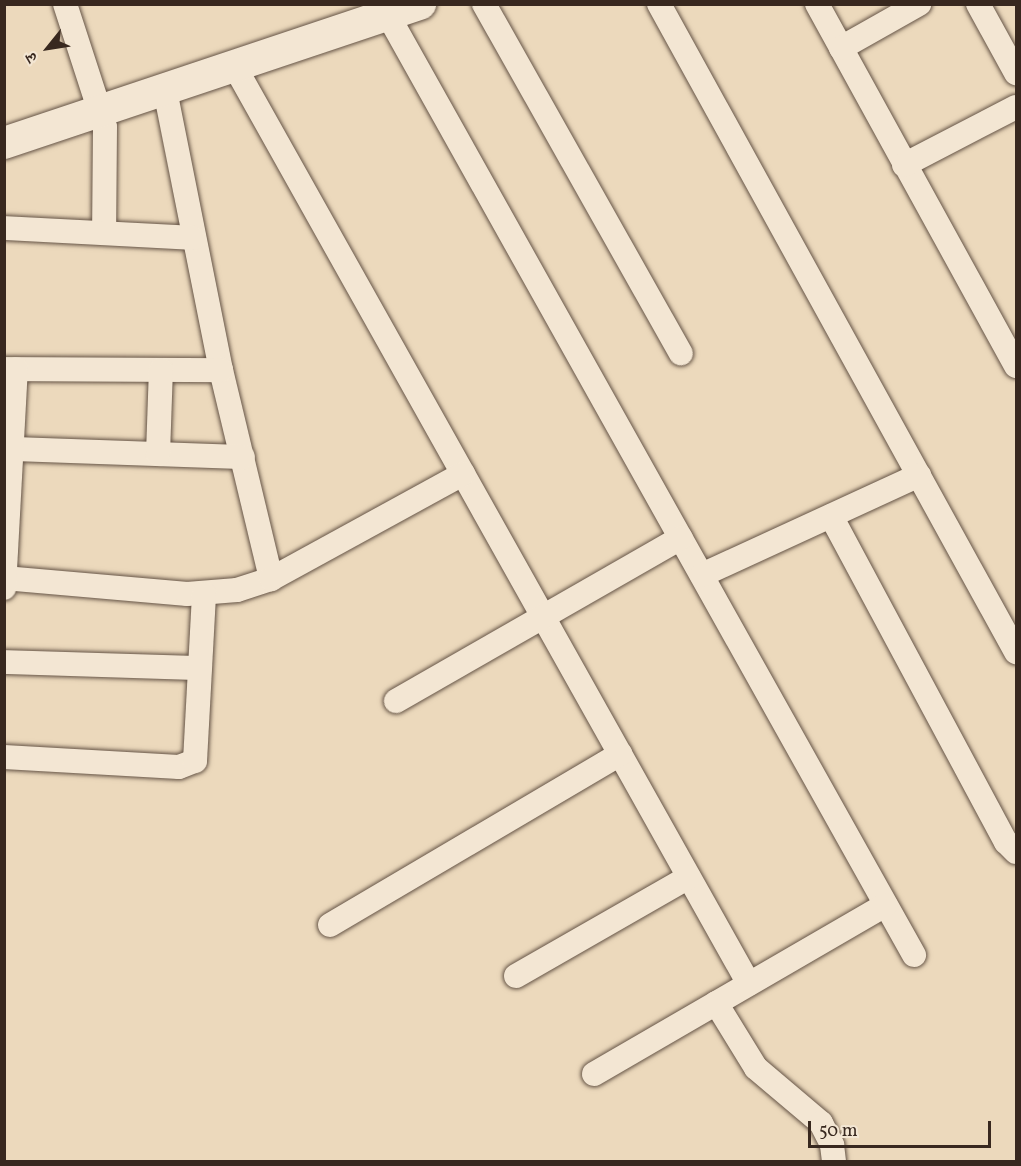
<!DOCTYPE html>
<html>
<head>
<meta charset="utf-8">
<style>
	body { margin:0 }
	#map { position:relative; width:1021px; height:1166px; overflow:hidden; background:#ecd9bc; font-family:Vollkorn,"Noto Serif Devanagari",serif }
	div>[style] { position:absolute }
	.roads { filter:drop-shadow(0 0 2px #655446) drop-shadow(0 0 2px #655446) }
	.minor>* { height:24px; margin:-12px; padding:0 12px; transform-origin:12px; border-radius:12px; background:#f3e6d3 }
	.tertiary>* { height:32px; margin:-16px; padding:0 16px; transform-origin:16px; border-radius:16px; background:#f3e6d3 }
	span { translate:-50% -50%; white-space:nowrap; text-align:center; line-height:1.15; -webkit-text-stroke:4.5px #f3e6d3; paint-order:stroke }
	.frame { position:absolute; inset:0; border:6px solid #38281f; pointer-events:none }
	.north { position:absolute; left:18px; top:18px; width:60px; height:60px; -webkit-text-stroke:4px #f3e6d3; paint-order:stroke; rotate:240deg; font-size:16px; font-weight:700; line-height:24px; text-align:center; color:#38281f }
	.north::after { content:''; display:block; margin:auto; width:21px; height:27px; background:#38281f; clip-path:polygon(50% 0,100% 100%,50% 72%,0 100%) }
	.scale { position:absolute; left:808px; top:1121px; width:183px; height:27px; box-sizing:border-box; border:3px solid #38281f; border-top:0; padding-left:8px; font-size:18px; line-height:21px; white-space:nowrap; color:#38281f; -webkit-text-stroke:4px #f3e6d3; paint-order:stroke }
</style>
</head>
<body>
<div id="map">
	<div class="roads">
		<div class="minor">
			<div style="left:65px;top:4px;width:129px;rotate:72deg"></div>
			<div style="left:105px;top:127px;width:106px;rotate:90.5deg"></div>
			<div style="left:484px;top:4px;width:401px;rotate:60.6deg"></div>
			<div style="left:659px;top:4px;width:740px;rotate:61.15deg"></div>
			<div style="left:817px;top:4px;width:413px;rotate:61.2deg"></div>
			<div style="left:978px;top:4px;width:79px;rotate:61.2deg"></div>
			<div style="left:389px;top:17px;width:1075px;rotate:60.76deg"></div>
			<div style="left:841px;top:48px;width:90px;rotate:-29.4deg"></div>
			<div style="left:235px;top:67px;width:1051px;rotate:60.73deg"></div>
			<div style="left:165px;top:90px;width:286px;rotate:78.7deg"></div>
			<div style="left:221px;top:370px;width:215px;rotate:76.5deg"></div>
			<div style="left:904px;top:165px;width:126px;rotate:-27.4deg"></div>
			<div style="left:4px;top:228px;width:189px;rotate:3deg"></div>
			<div style="left:4px;top:369px;width:217px;rotate:0.3deg"></div>
			<div style="left:12px;top:449px;width:231px;rotate:2deg"></div>
			<div style="left:158px;top:454px;width:84px;rotate:-88deg"></div>
			<div style="left:831px;top:516px;width:370px;rotate:61.8deg"></div>
			<div style="left:1006px;top:842px;width:14px;rotate:45deg"></div>
			<div style="left:702px;top:575px;width:239px;rotate:-24.7deg"></div>
			<div style="left:4px;top:578px;width:184px;rotate:5deg"></div>
			<div style="left:187px;top:594px;width:50px;rotate:-4.6deg"></div>
			<div style="left:237px;top:590px;width:36px;rotate:-18deg"></div>
			<div style="left:271px;top:579px;width:219px;rotate:-28.7deg"></div>
			<div style="left:4px;top:588px;width:219px;rotate:-86.9deg"></div>
			<div style="left:4px;top:662px;width:196px;rotate:1.8deg"></div>
			<div style="left:396px;top:701px;width:328px;rotate:-29.8deg"></div>
			<div style="left:4px;top:757px;width:175px;rotate:3.3deg"></div>
			<div style="left:179px;top:767px;width:17px;rotate:-21deg"></div>
			<div style="left:195px;top:761px;width:167px;rotate:-86.9deg"></div>
			<div style="left:330px;top:925px;width:337px;rotate:-30.5deg"></div>
			<div style="left:516px;top:976px;width:199px;rotate:-29.8deg"></div>
			<div style="left:716px;top:1003px;width:76px;rotate:58.4deg"></div>
			<div style="left:756px;top:1068px;width:85px;rotate:40.2deg"></div>
			<div style="left:821px;top:1123px;width:25px;rotate:63deg"></div>
			<div style="left:832px;top:1145px;width:17px;rotate:83deg"></div>
			<div style="left:594px;top:1074px;width:337px;rotate:-30.1deg"></div>
		</div>
		<div class="tertiary">
			<div style="left:4px;top:143px;width:439px;rotate:-18.5deg"></div>
		</div>
	</div>
	<div class="frame"></div>
	<div class="north">उ</div>
	<div class="scale">50 m</div>
</div>
</body>
</html>
